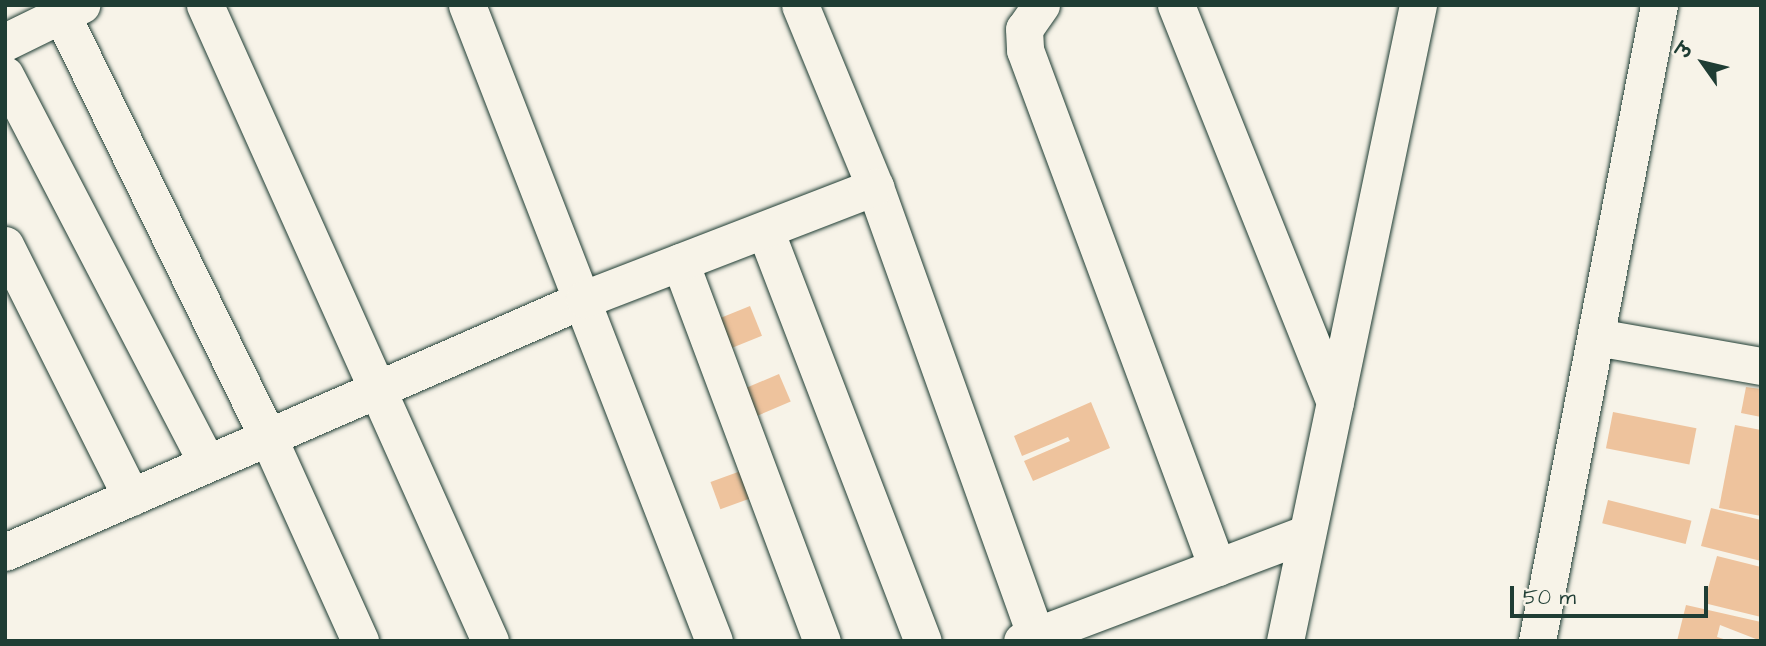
<!DOCTYPE html>
<html>
<head>
<meta charset="utf-8">
<style>
	body { margin:0 }
	#map { position:relative; width:1766px; height:646px; overflow:hidden; background:#f7f3e8; font-family:"Architects Daughter","Playpen Sans Deva",sans-serif }
	div>[style] { position:absolute }
	.building>* { inset:0; background:#eec39d; transform-origin:0 0 }
	.roads { filter:drop-shadow(0 0 2px #1f3d34) drop-shadow(0 0 2px #1f3d34) }
	.minor>* { height:37px; margin:-18.5px; padding:0 18.5px; transform-origin:18.5px; border-radius:18.5px; background:#f7f3e8 }
	span { translate:-50% -50%; white-space:nowrap; text-align:center; line-height:1.15; -webkit-text-stroke:7px #f7f3e8; paint-order:stroke }
	.frame { position:absolute; inset:0; border:7px solid #1f3d34; pointer-events:none }
	.north { position:absolute; left:1668px; top:28px; width:70px; height:70px; -webkit-text-stroke:5px #f7f3e8; paint-order:stroke; rotate:304deg; font-size:19px; font-weight:700; line-height:28px; text-align:center; color:#1f3d34 }
	.north::after { content:''; display:block; margin:auto; width:24px; height:32px; background:#1f3d34; clip-path:polygon(50% 0,100% 100%,50% 72%,0 100%) }
	.scale { position:absolute; left:1510px; top:586px; width:198px; height:32px; box-sizing:border-box; border:4px solid #1f3d34; border-top:0; padding-left:9px; font-size:21px; line-height:24px; white-space:nowrap; color:#1f3d34; -webkit-text-stroke:5px #f7f3e8; paint-order:stroke }
</style>
</head>
<body>
<div id="map">
	<div class="building">
		<div style="left:750px;top:306px;width:32px;height:32px;rotate:68deg"></div>
		<div style="left:779px;top:374px;width:30px;height:43px;rotate:67deg"></div>
		<div style="clip-path:polygon(1746px 387px,1761px 389px,1761px 417px,1741px 413px)"></div>
		<div style="clip-path:polygon(1091px 402px,1110px 448px,1033px 481px,1024px 461px,1070px 441px,1068px 437px,1022px 456px,1014px 436px)"></div>
		<div style="left:1613px;top:412px;width:85px;height:37px;rotate:11deg"></div>
		<div style="clip-path:polygon(1735px 425px,1761px 430px,1761px 516px,1719px 508px)"></div>
		<div style="left:749px;top:468px;width:29px;height:41px;rotate:70deg"></div>
		<div style="left:1608px;top:500px;width:86px;height:24px;rotate:14deg"></div>
		<div style="clip-path:polygon(1711px 508px,1761px 520px,1761px 561px,1701px 546px)"></div>
		<div style="clip-path:polygon(1717px 556px,1761px 567px,1761px 617px,1704px 603px)"></div>
		<div style="clip-path:polygon(1686px 605px,1761px 622px,1761px 641px,1720px 625px,1717px 637px,1730px 641px,1677px 641px)"></div>
	</div>
	<div class="roads">
		<div class="minor">
			<div style="left:57px;top:5px;width:481px;rotate:64deg"></div>
			<div style="left:268px;top:437px;width:224px;rotate:65.7deg"></div>
			<div style="left:205px;top:5px;width:697px;rotate:65.86deg"></div>
			<div style="left:467px;top:5px;width:682px;rotate:68.78deg"></div>
			<div style="left:800px;top:5px;width:197px;rotate:67.6deg"></div>
			<div style="left:875px;top:187px;width:482px;rotate:70.3deg"></div>
			<div style="left:1041px;top:5px;width:29px;rotate:125deg"></div>
			<div style="left:1024px;top:29px;width:21px;rotate:87deg"></div>
			<div style="left:1025px;top:50px;width:552px;rotate:69.63deg"></div>
			<div style="left:1176px;top:5px;width:428px;rotate:68.2deg"></div>
			<div style="left:5px;top:42px;width:85px;rotate:-26deg"></div>
			<div style="left:5px;top:75px;width:434px;rotate:62.5deg"></div>
			<div style="left:765px;top:230px;width:440px;rotate:69deg"></div>
			<div style="left:5px;top:245px;width:282px;rotate:63.4deg"></div>
			<div style="left:680px;top:262px;width:405px;rotate:69.5deg"></div>
			<div style="left:1596px;top:337px;width:168px;rotate:10deg"></div>
			<div style="left:5px;top:552px;width:632px;rotate:-23.6deg"></div>
			<div style="left:584px;top:299px;width:312px;rotate:-21.1deg"></div>
			<div style="left:1022px;top:641px;width:303px;rotate:-20.7deg"></div>
			<div style="left:1285px;top:641px;width:650px;rotate:-78.19deg"></div>
			<div style="left:1537px;top:641px;width:648px;rotate:-79.14deg"></div>
		</div>
	</div>
	<div class="frame"></div>
	<div class="north">उ</div>
	<div class="scale">50 m</div>
</div>
</body>
</html>
